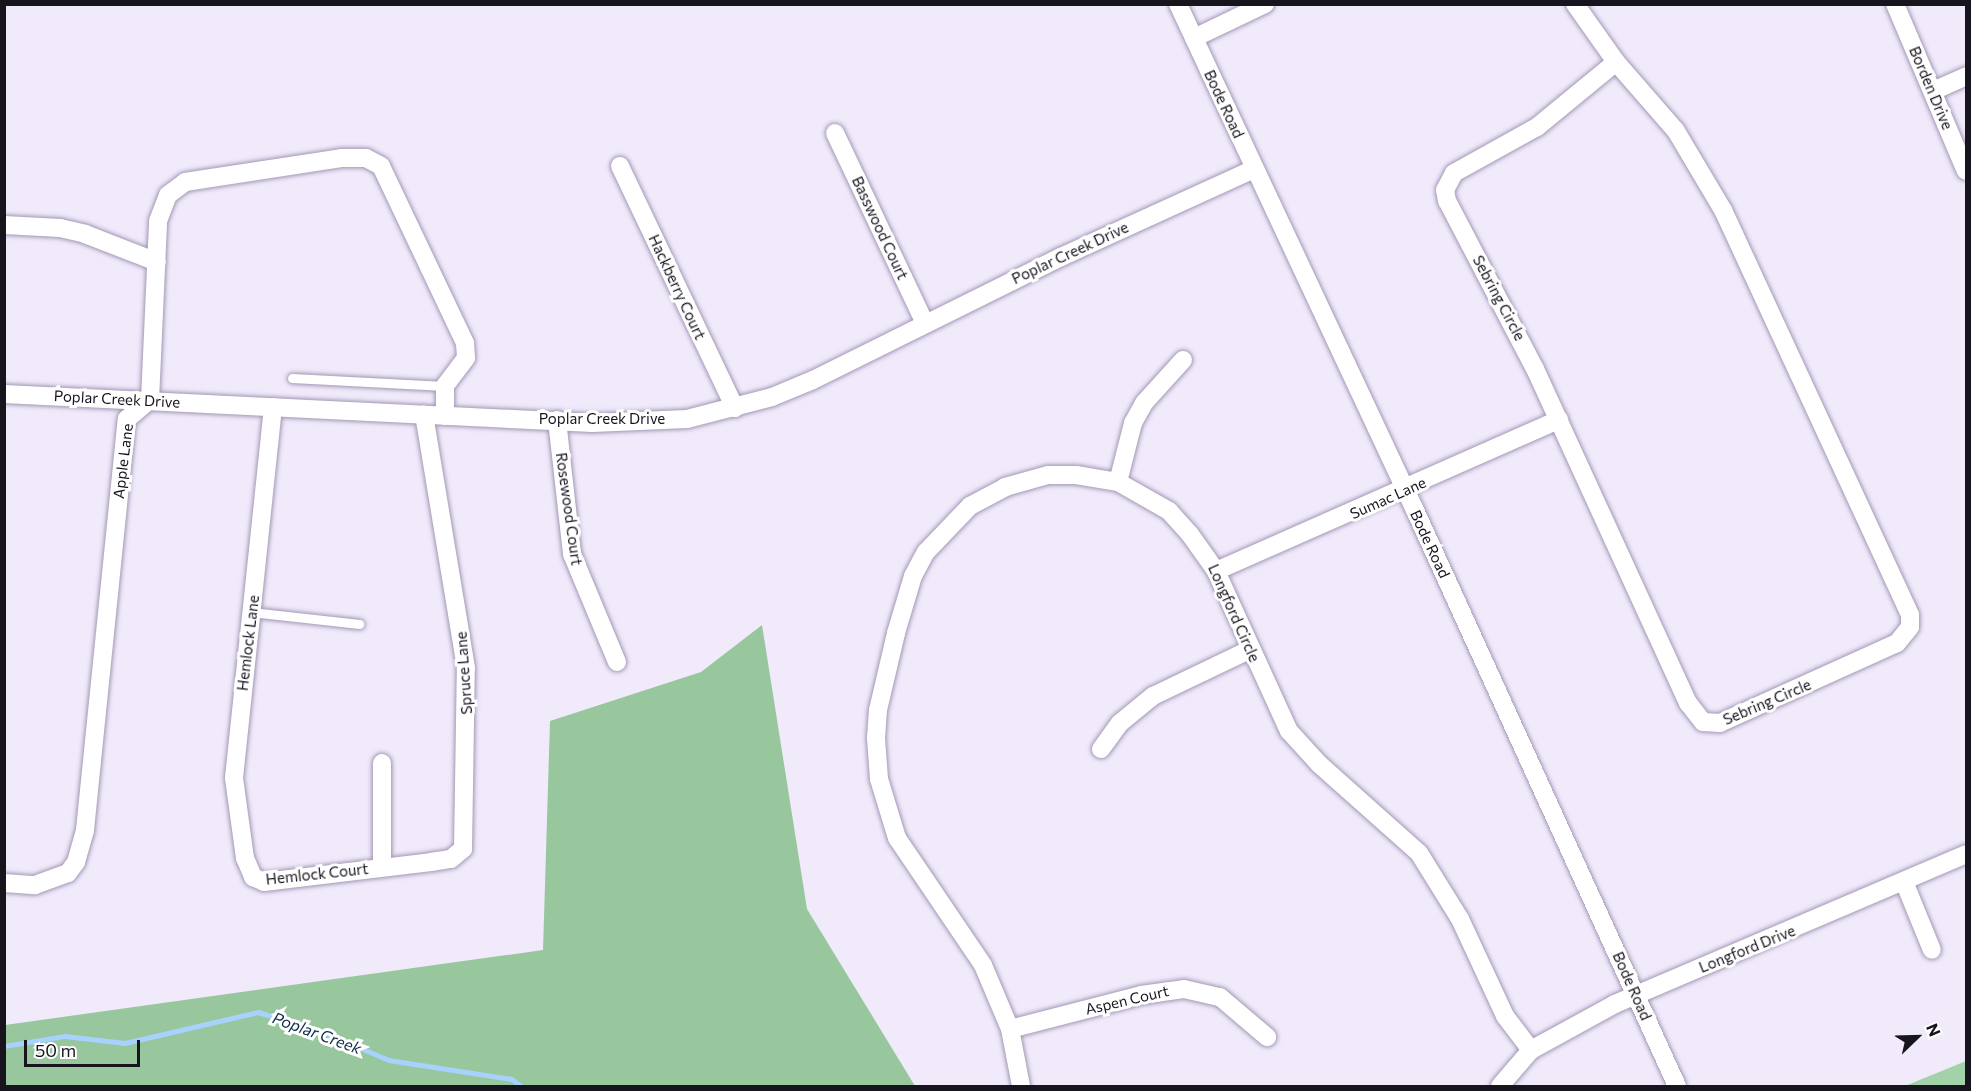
<!DOCTYPE html>
<html>
<head>
<meta charset="utf-8">
<style>
	body { margin:0 }
	#map { position:relative; width:1971px; height:1091px; overflow:hidden; background:#f0eafb; font-family:Commissioner,sans-serif }
	div>[style] { position:absolute }
	.green>* { inset:0; background:#a3d2a9 }
	.forest>* { inset:0; background:#98c69d }
	.stream>* { height:4.5px; margin:-2.25px; padding:0 2.25px; transform-origin:2.25px; border-radius:2.25px; background:#a7d2fd }
	.roads { filter:drop-shadow(0 0 2px #a398b4) drop-shadow(0 0 2px #a398b4) }
	.lane>* { height:9px; margin:-4.5px; padding:0 4.5px; transform-origin:4.5px; border-radius:4.5px; background:#fff }
	.street>* { height:18px; margin:-9px; padding:0 9px; transform-origin:9px; border-radius:9px; background:#fff }
	span { translate:-50% -50%; white-space:nowrap; text-align:center; line-height:1.15; -webkit-text-stroke:6px #fff; paint-order:stroke }
	.street-label { font-size:15px; color:#18141e }
	.water-label { font-size:16px; color:#0b2b47; font-style:italic }
	.frame { position:absolute; inset:0; border:6px solid #18141e; pointer-events:none }
	.north { position:absolute; left:1887px; top:1007px; width:60px; height:60px; -webkit-text-stroke:4px #fff; paint-order:stroke; rotate:67deg; font-size:16px; font-weight:700; line-height:24px; text-align:center; color:#18141e }
	.north::after { content:''; display:block; margin:auto; width:21px; height:27px; background:#18141e; clip-path:polygon(50% 0,100% 100%,50% 72%,0 100%) }
	.scale { position:absolute; left:24px; top:1040px; width:116px; height:27px; box-sizing:border-box; border:3px solid #18141e; border-top:0; padding-left:8px; font-size:18px; line-height:21px; white-space:nowrap; color:#18141e; -webkit-text-stroke:4px #fff; paint-order:stroke }
</style>
</head>
<body>
<div id="map">
	<div class="green">
		<div style="clip-path:polygon(1966px 1061px,1966px 1086px,1905px 1086px)"></div>
	</div>
	<div class="forest">
		<div style="clip-path:polygon(762px 625px,807px 909px,915px 1086px,5px 1086px,5px 1025px,543px 950px,550px 721px,701px 672px)"></div>
	</div>
	<div class="stream">
		<div style="left:4px;top:1046px;width:62px;rotate:-9.3deg"></div>
		<div style="left:65px;top:1036px;width:60px;rotate:6.7deg"></div>
		<div style="left:125px;top:1043px;width:137px;rotate:-13.1deg"></div>
		<div style="left:258px;top:1012px;width:66px;rotate:16.8deg"></div>
		<div style="left:321px;top:1031px;width:74px;rotate:23.1deg"></div>
		<div style="left:389px;top:1060px;width:124px;rotate:8.8deg"></div>
		<div style="left:512px;top:1079px;width:11px;rotate:38deg"></div>
	</div>
	<div class="roads">
		<div class="lane">
			<div style="left:292px;top:378px;width:153px;rotate:3deg"></div>
			<div style="left:251px;top:612px;width:109px;rotate:6.3deg"></div>
		</div>
		<div class="street">
			<div style="left:1178px;top:4px;width:557px;rotate:64.91deg"></div>
			<div style="left:1414px;top:508px;width:635px;rotate:65.53deg"></div>
			<div style="left:1575px;top:4px;width:71px;rotate:54.7deg"></div>
			<div style="left:1616px;top:62px;width:91px;rotate:49deg"></div>
			<div style="left:1676px;top:131px;width:92px;rotate:59.3deg"></div>
			<div style="left:1723px;top:210px;width:446px;rotate:65.2deg"></div>
			<div style="left:1910px;top:615px;width:12px;rotate:90deg"></div>
			<div style="left:1910px;top:627px;width:21px;rotate:129deg"></div>
			<div style="left:1897px;top:643px;width:194px;rotate:155.7deg"></div>
			<div style="left:1720px;top:723px;width:17px;rotate:-177deg"></div>
			<div style="left:1703px;top:722px;width:24px;rotate:-128deg"></div>
			<div style="left:1688px;top:703px;width:367px;rotate:-114.6deg"></div>
			<div style="left:1535px;top:369px;width:190px;rotate:-117.6deg"></div>
			<div style="left:1447px;top:201px;width:11px;rotate:-100deg"></div>
			<div style="left:1445px;top:190px;width:19px;rotate:-62deg"></div>
			<div style="left:1454px;top:173px;width:95px;rotate:-29deg"></div>
			<div style="left:1537px;top:127px;width:102px;rotate:-39.4deg"></div>
			<div style="left:1895px;top:4px;width:181px;rotate:67deg"></div>
			<div style="left:1194px;top:38px;width:79px;rotate:-25.6deg"></div>
			<div style="left:1933px;top:91px;width:36px;rotate:-24deg"></div>
			<div style="left:835px;top:133px;width:210px;rotate:64.7deg"></div>
			<div style="left:620px;top:166px;width:268px;rotate:64.6deg"></div>
			<div style="left:4px;top:225px;width:56px;rotate:3.1deg"></div>
			<div style="left:60px;top:228px;width:26px;rotate:13deg"></div>
			<div style="left:85px;top:234px;width:77px;rotate:21.3deg"></div>
			<div style="left:4px;top:394px;width:589px;rotate:2.82deg"></div>
			<div style="left:592px;top:423px;width:95px;rotate:-2.4deg"></div>
			<div style="left:687px;top:419px;width:88px;rotate:-14.5deg"></div>
			<div style="left:772px;top:397px;width:44px;rotate:-22.5deg"></div>
			<div style="left:813px;top:380px;width:277px;rotate:-26.4deg"></div>
			<div style="left:1061px;top:257px;width:212px;rotate:-24.5deg"></div>
			<div style="left:273px;top:407px;width:373px;rotate:96deg"></div>
			<div style="left:234px;top:778px;width:81px;rotate:82.2deg"></div>
			<div style="left:245px;top:858px;width:21px;rotate:67deg"></div>
			<div style="left:253px;top:877px;width:12px;rotate:24deg"></div>
			<div style="left:264px;top:882px;width:168px;rotate:-6.8deg"></div>
			<div style="left:431px;top:862px;width:20px;rotate:-9deg"></div>
			<div style="left:451px;top:859px;width:16px;rotate:-40deg"></div>
			<div style="left:463px;top:849px;width:181px;rotate:-89.1deg"></div>
			<div style="left:466px;top:668px;width:257px;rotate:-99.4deg"></div>
			<div style="left:557px;top:420px;width:135px;rotate:83.6deg"></div>
			<div style="left:572px;top:554px;width:117px;rotate:67.4deg"></div>
			<div style="left:1118px;top:482px;width:61px;rotate:-75.7deg"></div>
			<div style="left:1133px;top:423px;width:23px;rotate:-61deg"></div>
			<div style="left:1144px;top:403px;width:58px;rotate:-47.8deg"></div>
			<div style="left:1216px;top:571px;width:375px;rotate:-23.8deg"></div>
			<div style="left:1101px;top:749px;width:32px;rotate:-54deg"></div>
			<div style="left:1120px;top:723px;width:43px;rotate:-39.3deg"></div>
			<div style="left:1153px;top:696px;width:109px;rotate:-25.6deg"></div>
			<div style="left:382px;top:867px;width:104px;rotate:-90deg"></div>
			<div style="left:4px;top:883px;width:31px;rotate:4deg"></div>
			<div style="left:35px;top:885px;width:35px;rotate:-20deg"></div>
			<div style="left:68px;top:873px;width:14px;rotate:-54deg"></div>
			<div style="left:76px;top:862px;width:33px;rotate:-74deg"></div>
			<div style="left:85px;top:830px;width:413px;rotate:-84.2deg"></div>
			<div style="left:127px;top:419px;width:30px;rotate:-40deg"></div>
			<div style="left:150px;top:400px;width:179px;rotate:-87.4deg"></div>
			<div style="left:158px;top:221px;width:28px;rotate:-69deg"></div>
			<div style="left:168px;top:195px;width:21px;rotate:-37deg"></div>
			<div style="left:185px;top:182px;width:158px;rotate:-8.7deg"></div>
			<div style="left:341px;top:158px;width:25px"></div>
			<div style="left:366px;top:158px;width:17px;rotate:28deg"></div>
			<div style="left:381px;top:166px;width:196px;rotate:64.6deg"></div>
			<div style="left:465px;top:343px;width:15px;rotate:86deg"></div>
			<div style="left:466px;top:358px;width:35px;rotate:127deg"></div>
			<div style="left:445px;top:386px;width:30px;rotate:90deg"></div>
			<div style="left:1905px;top:884px;width:71px;rotate:67.8deg"></div>
			<div style="left:1010px;top:1029px;width:135px;rotate:-14.5deg"></div>
			<div style="left:1141px;top:995px;width:43px;rotate:-7.9deg"></div>
			<div style="left:1184px;top:989px;width:37px;rotate:13deg"></div>
			<div style="left:1220px;top:997px;width:62px;rotate:40.4deg"></div>
			<div style="left:1021px;top:1086px;width:58px;rotate:-100.9deg"></div>
			<div style="left:1010px;top:1029px;width:69px;rotate:-112.9deg"></div>
			<div style="left:983px;top:965px;width:153px;rotate:-124.1deg"></div>
			<div style="left:897px;top:838px;width:62px;rotate:-107deg"></div>
			<div style="left:879px;top:779px;width:41px;rotate:-94.2deg"></div>
			<div style="left:876px;top:738px;width:28px;rotate:-86deg"></div>
			<div style="left:878px;top:710px;width:79px;rotate:-76.8deg"></div>
			<div style="left:896px;top:633px;width:59px;rotate:-73.4deg"></div>
			<div style="left:913px;top:576px;width:27px;rotate:-62deg"></div>
			<div style="left:926px;top:552px;width:64px;rotate:-46.3deg"></div>
			<div style="left:970px;top:506px;width:40px;rotate:-28deg"></div>
			<div style="left:1005px;top:487px;width:45px;rotate:-15.6deg"></div>
			<div style="left:1048px;top:475px;width:28px"></div>
			<div style="left:1076px;top:475px;width:43px;rotate:9.5deg"></div>
			<div style="left:1118px;top:482px;width:59px;rotate:29.6deg"></div>
			<div style="left:1169px;top:511px;width:30px;rotate:48deg"></div>
			<div style="left:1189px;top:533px;width:47px;rotate:54.6deg"></div>
			<div style="left:1216px;top:571px;width:176px;rotate:65.5deg"></div>
			<div style="left:1289px;top:731px;width:45px;rotate:47.7deg"></div>
			<div style="left:1319px;top:764px;width:134px;rotate:41.7deg"></div>
			<div style="left:1419px;top:853px;width:78px;rotate:58.2deg"></div>
			<div style="left:1460px;top:919px;width:107px;rotate:65.1deg"></div>
			<div style="left:1505px;top:1016px;width:43px;rotate:52.6deg"></div>
			<div style="left:1500px;top:1086px;width:48px;rotate:-49.3deg"></div>
			<div style="left:1531px;top:1050px;width:96px;rotate:-28.7deg"></div>
			<div style="left:1615px;top:1004px;width:382px;rotate:-23.1deg"></div>
		</div>
	</div>
	<div class="street-label">
		<span style="left:1931px;top:88px;rotate:67deg">Borden Drive</span>
		<span style="left:1224px;top:104px;rotate:65deg">Bode Road</span>
		<span style="left:880px;top:228px;rotate:65deg">Basswood Court</span>
		<span style="left:1070px;top:253px;rotate:-25deg">Poplar Creek Drive</span>
		<span style="left:677px;top:287px;rotate:65deg">Hackberry Court</span>
		<span style="left:1499px;top:298px;rotate:62deg">Sebring Circle</span>
		<span style="left:117px;top:399px;rotate:3deg">Poplar Creek Drive</span>
		<span style="left:602px;top:419px">Poplar Creek Drive</span>
		<span style="left:123px;top:461px;rotate:-83deg">Apple Lane</span>
		<span style="left:1388px;top:498px;rotate:-24deg">Sumac Lane</span>
		<span style="left:569px;top:509px;rotate:82deg">Rosewood Court</span>
		<span style="left:1430px;top:544px;rotate:65deg">Bode Road</span>
		<span style="left:1234px;top:613px;rotate:66deg">Longford Circle</span>
		<span style="left:248px;top:643px;rotate:-83deg">Hemlock Lane</span>
		<span style="left:464px;top:673px;rotate:-94deg">Spruce Lane</span>
		<span style="left:1767px;top:702px;rotate:-23deg">Sebring Circle</span>
		<span style="left:317px;top:874px;rotate:-6deg">Hemlock Court</span>
		<span style="left:1747px;top:949px;rotate:-22deg">Longford Drive</span>
		<span style="left:1632px;top:986px;rotate:66deg">Bode Road</span>
		<span style="left:1127px;top:1000px;rotate:-13deg">Aspen Court</span>
	</div>
	<div class="water-label">
		<span style="left:317px;top:1033px;rotate:20deg">Poplar Creek</span>
	</div>
	<div class="frame"></div>
	<div class="north">N</div>
	<div class="scale">50 m</div>
</div>
</body>
</html>
